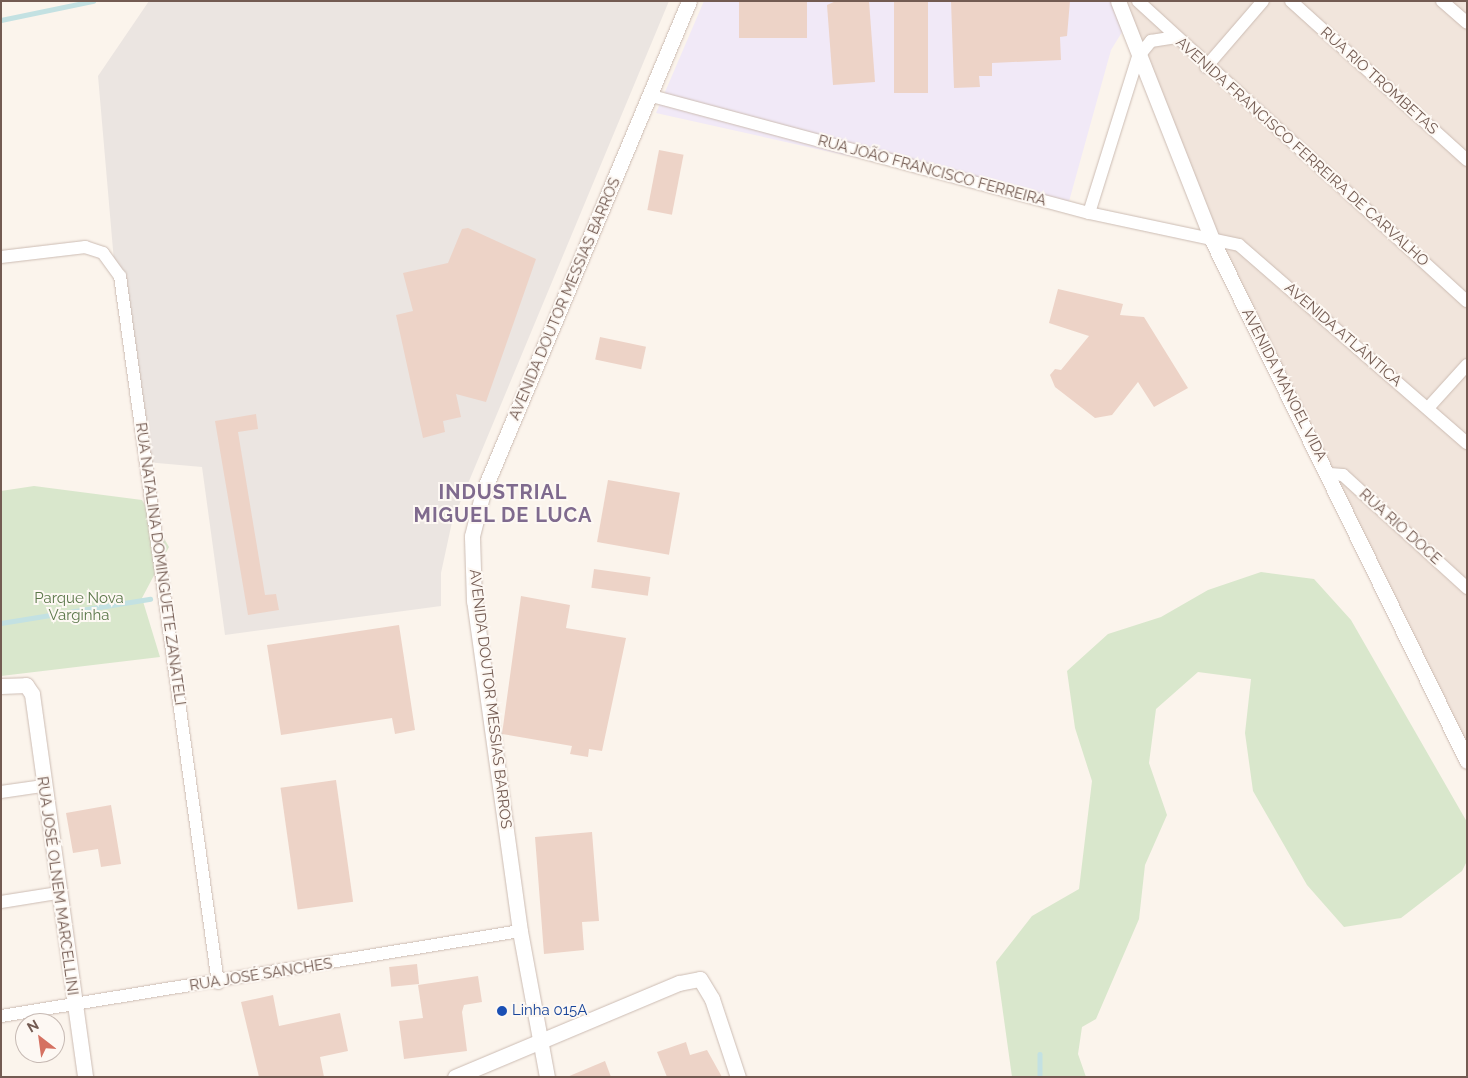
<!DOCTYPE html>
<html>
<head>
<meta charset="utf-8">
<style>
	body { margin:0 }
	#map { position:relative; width:1468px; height:1078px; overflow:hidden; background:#fbf4ec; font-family:Raleway,sans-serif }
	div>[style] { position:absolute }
	.residential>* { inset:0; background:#f1e5dc }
	.industrial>* { inset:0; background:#ebe5e1 }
	.education>* { inset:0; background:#f1e9f7 }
	.green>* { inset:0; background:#d9e7cc }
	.stream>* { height:4.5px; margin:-2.25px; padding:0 2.25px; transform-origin:2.25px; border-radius:2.25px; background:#c3e1e2 }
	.building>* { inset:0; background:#edd3c7; transform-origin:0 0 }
	.roads { filter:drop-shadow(0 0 1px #ccbcb3) drop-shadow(0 0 1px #ccbcb3) }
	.minor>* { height:12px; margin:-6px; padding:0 6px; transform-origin:6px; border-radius:6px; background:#fff }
	.tertiary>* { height:15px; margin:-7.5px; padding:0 7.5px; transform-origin:7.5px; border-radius:7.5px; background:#fff }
	.dots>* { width:14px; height:14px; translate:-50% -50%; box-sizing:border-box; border:2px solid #fdf8f3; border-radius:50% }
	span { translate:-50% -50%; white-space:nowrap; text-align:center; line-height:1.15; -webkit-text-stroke:4px #fdf8f3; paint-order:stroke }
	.street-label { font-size:15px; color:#735b52 }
	.park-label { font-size:15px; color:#5c784b }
	.transit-label { font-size:15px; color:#164399 }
	.left { translate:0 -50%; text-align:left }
	.district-label { font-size:20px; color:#7f6a8e; font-weight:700; letter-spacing:1px }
	.frame { position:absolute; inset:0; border:2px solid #735b52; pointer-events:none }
	.north { position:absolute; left:15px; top:1013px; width:50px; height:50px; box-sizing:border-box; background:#fdf8f3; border:1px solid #c6b9b3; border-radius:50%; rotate:330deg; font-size:14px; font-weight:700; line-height:20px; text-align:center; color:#735b52 }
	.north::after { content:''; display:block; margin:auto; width:18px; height:22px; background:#d57161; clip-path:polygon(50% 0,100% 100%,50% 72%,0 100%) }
</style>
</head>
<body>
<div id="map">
	<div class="residential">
		<div style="clip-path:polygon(1118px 1px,1467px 1px,1467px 761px,1280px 382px)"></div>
	</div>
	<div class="industrial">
		<div style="clip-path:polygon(149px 1px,669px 1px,452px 522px,441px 573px,441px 606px,225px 635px,202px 467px,146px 462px,117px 296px,98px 76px)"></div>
	</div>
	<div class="education">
		<div style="clip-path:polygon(704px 1px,1118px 1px,1127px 24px,1111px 50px,1068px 205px,656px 113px)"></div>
	</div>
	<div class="green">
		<div style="clip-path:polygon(34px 486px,142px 500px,169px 547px,142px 598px,160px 657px,1px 676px,1px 491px)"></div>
		<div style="clip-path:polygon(1261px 572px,1314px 579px,1351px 620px,1467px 822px,1467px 861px,1462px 871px,1401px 918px,1344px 927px,1307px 885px,1253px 791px,1245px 733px,1251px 679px,1198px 672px,1156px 709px,1149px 763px,1167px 815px,1145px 865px,1139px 919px,1096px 1019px,1082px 1027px,1078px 1054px,1086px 1077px,1012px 1077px,996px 962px,1032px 916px,1079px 889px,1092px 781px,1075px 728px,1067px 671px,1108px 634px,1161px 617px,1208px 590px)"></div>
	</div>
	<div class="stream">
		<div style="left:1px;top:20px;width:94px;rotate:-11.7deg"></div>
		<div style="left:1px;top:623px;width:151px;rotate:-9.2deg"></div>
		<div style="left:1040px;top:1054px;width:23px;rotate:90deg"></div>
	</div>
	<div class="building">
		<div style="left:739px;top:1px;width:68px;height:37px"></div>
		<div style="clip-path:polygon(836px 1px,869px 1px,875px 82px,833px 85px,827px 5px)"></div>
		<div style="left:894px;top:1px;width:34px;height:92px"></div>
		<div style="clip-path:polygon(951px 1px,1070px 1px,1067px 36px,1060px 37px,1061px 60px,992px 63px,992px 76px,979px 76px,980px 87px,954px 88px)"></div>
		<div style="left:659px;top:150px;width:25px;height:61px;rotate:11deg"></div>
		<div style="clip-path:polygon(468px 228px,536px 259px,486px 402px,456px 394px,461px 417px,443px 421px,445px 432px,423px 438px,396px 315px,413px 311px,403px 273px,448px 263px,462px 229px)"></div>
		<div style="clip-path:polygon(1058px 289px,1123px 304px,1120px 315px,1144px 317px,1188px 388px,1154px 407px,1138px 382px,1112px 415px,1095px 418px,1055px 387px,1050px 375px,1055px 369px,1061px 370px,1089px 336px,1049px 323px)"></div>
		<div style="left:600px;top:337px;width:47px;height:23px;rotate:12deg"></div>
		<div style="clip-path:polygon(256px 414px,258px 429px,238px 432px,265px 595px,276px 594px,279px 610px,248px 615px,215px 421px)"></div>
		<div style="left:608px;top:480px;width:73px;height:63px;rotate:10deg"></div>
		<div style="left:594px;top:569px;width:57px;height:19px;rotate:8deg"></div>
		<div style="clip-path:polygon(521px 596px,570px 605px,566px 628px,626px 638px,602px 751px,589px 749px,588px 757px,570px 754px,572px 746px,502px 734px)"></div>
		<div style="clip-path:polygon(399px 625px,415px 730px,395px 734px,392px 718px,281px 735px,267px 645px)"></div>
		<div style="left:336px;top:780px;width:123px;height:56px;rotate:82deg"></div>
		<div style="clip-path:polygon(111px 805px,121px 864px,101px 867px,98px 849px,73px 853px,66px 813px)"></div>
		<div style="clip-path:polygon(592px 832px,599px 921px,582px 922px,584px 950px,544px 954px,535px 837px)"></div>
		<div style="left:417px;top:964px;width:20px;height:28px;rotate:84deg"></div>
		<div style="clip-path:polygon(478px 976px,482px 1002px,464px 1005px,462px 1012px,467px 1051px,404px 1059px,399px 1021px,423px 1018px,418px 985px)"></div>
		<div style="clip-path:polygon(273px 995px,279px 1026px,340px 1013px,348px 1051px,320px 1057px,324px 1077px,259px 1077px,241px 1002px)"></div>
		<div style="clip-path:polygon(686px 1042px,690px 1055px,707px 1050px,722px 1077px,667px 1077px,657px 1052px)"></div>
		<div style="clip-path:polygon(605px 1061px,611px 1077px,567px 1077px)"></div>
	</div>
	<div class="roads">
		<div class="minor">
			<div style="left:1138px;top:1px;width:445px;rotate:42.4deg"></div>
			<div style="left:1291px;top:1px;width:237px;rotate:42.1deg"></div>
			<div style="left:1442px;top:1px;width:33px;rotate:41deg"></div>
			<div style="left:1206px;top:67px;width:87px;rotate:-49.2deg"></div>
			<div style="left:652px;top:96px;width:452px;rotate:15deg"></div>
			<div style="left:1089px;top:213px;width:153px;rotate:12deg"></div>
			<div style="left:1239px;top:245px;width:302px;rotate:41deg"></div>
			<div style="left:1089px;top:213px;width:164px;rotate:-72.6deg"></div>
			<div style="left:1138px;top:57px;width:21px;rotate:-51deg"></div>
			<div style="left:1151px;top:41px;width:24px;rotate:-9deg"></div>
			<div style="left:1px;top:257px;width:85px;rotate:-6.8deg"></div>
			<div style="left:85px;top:247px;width:19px;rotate:18deg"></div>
			<div style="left:103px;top:253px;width:29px;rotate:54deg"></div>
			<div style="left:120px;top:276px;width:714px;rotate:82.11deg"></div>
			<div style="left:1428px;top:408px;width:58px;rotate:-47.8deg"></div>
			<div style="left:1330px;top:474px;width:13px;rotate:4deg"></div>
			<div style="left:1343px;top:475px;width:168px;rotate:42.3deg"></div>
			<div style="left:1px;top:792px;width:41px;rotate:-8.3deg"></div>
			<div style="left:1px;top:902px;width:58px;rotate:-9deg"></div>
			<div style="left:1px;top:1016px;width:526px;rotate:-9.3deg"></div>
		</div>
		<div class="tertiary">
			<div style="left:1118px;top:1px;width:257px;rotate:68.5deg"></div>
			<div style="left:1212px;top:240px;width:580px;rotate:63.92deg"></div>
			<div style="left:1px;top:686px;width:25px;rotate:-2deg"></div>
			<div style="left:26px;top:685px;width:11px;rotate:56deg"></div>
			<div style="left:32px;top:694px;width:387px;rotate:82.1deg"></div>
			<div style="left:455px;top:1077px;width:243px;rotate:-22.8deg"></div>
			<div style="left:679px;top:983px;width:21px;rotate:-11deg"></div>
			<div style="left:700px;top:979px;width:23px;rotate:59deg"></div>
			<div style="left:712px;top:999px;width:82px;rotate:71.6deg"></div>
			<div style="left:547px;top:1077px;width:148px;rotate:-100.5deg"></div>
			<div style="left:520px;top:931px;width:333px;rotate:-97.9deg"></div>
			<div style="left:474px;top:601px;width:65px;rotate:-91.8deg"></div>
			<div style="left:472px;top:536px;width:45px;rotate:-76deg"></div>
			<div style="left:483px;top:492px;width:532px;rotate:-67.24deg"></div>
		</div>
	</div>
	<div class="dots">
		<div style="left:502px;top:1011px;background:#1a4fb4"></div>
	</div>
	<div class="street-label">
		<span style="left:1379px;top:81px;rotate:42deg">RUA RIO TROMBETAS</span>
		<span style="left:1302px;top:152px;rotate:42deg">AVENIDA FRANCISCO FERREIRA DE CARVALHO</span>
		<span style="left:932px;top:171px;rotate:15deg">RUA JOÃO FRANCISCO FERREIRA</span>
		<span style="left:565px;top:299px;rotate:-67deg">AVENIDA DOUTOR MESSIAS BARROS</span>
		<span style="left:1343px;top:335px;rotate:41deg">AVENIDA ATLÂNTICA</span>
		<span style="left:1284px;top:385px;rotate:63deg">AVENIDA MANOEL VIDA</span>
		<span style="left:1400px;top:527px;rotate:42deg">RUA RIO DOCE</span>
		<span style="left:160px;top:564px;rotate:82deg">RUA NATALINA DOMINGUETE ZANATELI</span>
		<span style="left:490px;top:699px;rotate:83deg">AVENIDA DOUTOR MESSIAS BARROS</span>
		<span style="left:57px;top:886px;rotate:82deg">RUA JOSÉ OLNEM MARCELLINI</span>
		<span style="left:261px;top:975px;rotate:-9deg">RUA JOSÉ SANCHES</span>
	</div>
	<div class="park-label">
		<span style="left:79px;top:607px">Parque Nova<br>Varginha</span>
	</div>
	<div class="transit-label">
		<span class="left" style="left:512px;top:1011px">Linha 015A</span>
	</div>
	<div class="district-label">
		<span style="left:503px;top:504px">INDUSTRIAL<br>MIGUEL DE LUCA</span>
	</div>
	<div class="frame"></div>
	<div class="north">N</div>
</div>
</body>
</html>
